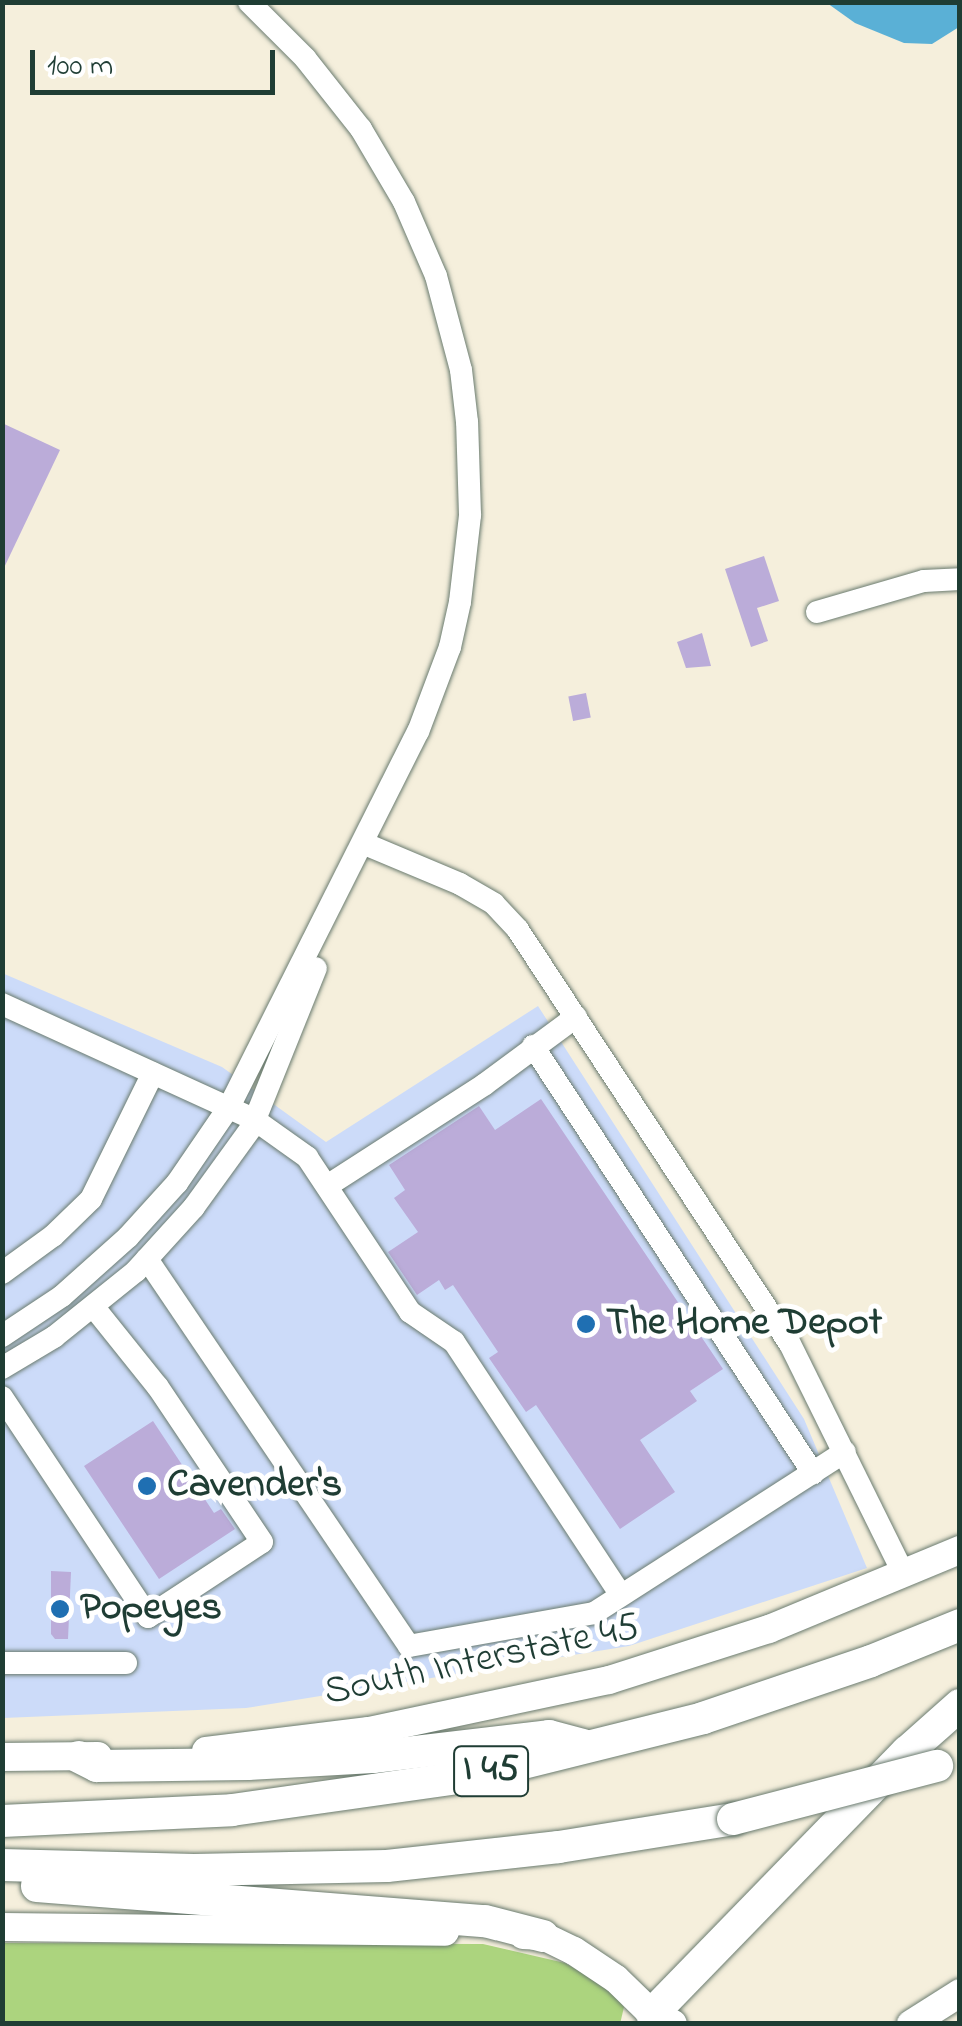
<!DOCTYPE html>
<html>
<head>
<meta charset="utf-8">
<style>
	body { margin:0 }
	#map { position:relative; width:962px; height:2026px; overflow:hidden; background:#f5efdc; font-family:"Indie Flower",sans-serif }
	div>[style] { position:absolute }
	.built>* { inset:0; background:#ccdbf9 }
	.green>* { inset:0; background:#acd47e }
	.water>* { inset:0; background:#5ab0d6 }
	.building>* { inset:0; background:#bbacd9; transform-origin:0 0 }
	.roads { filter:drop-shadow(0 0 2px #6a7b6f) drop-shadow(0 0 2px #6a7b6f) }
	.minor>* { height:22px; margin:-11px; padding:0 11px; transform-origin:11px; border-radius:11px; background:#fff }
	.major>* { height:28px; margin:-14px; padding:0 14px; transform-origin:14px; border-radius:14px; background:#fff }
	.highway>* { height:32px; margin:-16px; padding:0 16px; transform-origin:16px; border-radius:16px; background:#fff }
	.bridges { filter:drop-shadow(0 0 2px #6a7b6f) drop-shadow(0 0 2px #6a7b6f) }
	.highway-bridge>* { height:32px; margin:-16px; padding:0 16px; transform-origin:16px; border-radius:16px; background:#fff }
	.dots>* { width:28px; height:28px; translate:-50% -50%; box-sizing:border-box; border:5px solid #fff; border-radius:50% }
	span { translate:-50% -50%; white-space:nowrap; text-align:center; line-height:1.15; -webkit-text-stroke:10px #fff; paint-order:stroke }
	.shield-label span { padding:2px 8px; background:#fff; border:2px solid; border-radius:8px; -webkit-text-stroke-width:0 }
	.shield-label { font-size:38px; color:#1f3d34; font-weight:700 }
	.poi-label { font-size:40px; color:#1f3d34; font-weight:700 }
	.left { translate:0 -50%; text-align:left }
	.street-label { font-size:40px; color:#1f3d34 }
	.frame { position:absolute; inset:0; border:5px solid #1f3d34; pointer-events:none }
	.scale { position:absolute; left:30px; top:50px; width:245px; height:45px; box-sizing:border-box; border:5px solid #1f3d34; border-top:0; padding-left:12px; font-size:30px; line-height:35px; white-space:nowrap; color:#1f3d34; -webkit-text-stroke:8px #fff; paint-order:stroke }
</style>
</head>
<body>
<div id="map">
	<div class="built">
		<div style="clip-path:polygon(2px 973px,222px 1067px,326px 1142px,538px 1006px,804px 1419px,867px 1568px,629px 1646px,246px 1708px,3px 1718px)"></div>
	</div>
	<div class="green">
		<div style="clip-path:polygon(3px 1943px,483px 1944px,565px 1963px,609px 1988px,624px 2007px,620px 2024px,3px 2024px)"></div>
	</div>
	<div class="water">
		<div style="clip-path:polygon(827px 3px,959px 3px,959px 27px,932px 44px,904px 43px,855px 23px)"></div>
	</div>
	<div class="building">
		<div style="clip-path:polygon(2px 423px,60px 450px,2px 572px)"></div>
		<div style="clip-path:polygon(764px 556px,779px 601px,757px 608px,768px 641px,751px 647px,725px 569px)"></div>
		<div style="clip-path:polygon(702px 633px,711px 666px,686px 668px,677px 642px)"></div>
		<div style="left:586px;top:693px;width:25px;height:18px;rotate:79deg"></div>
		<div style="clip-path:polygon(541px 1099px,723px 1369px,690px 1391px,697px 1401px,640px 1440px,675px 1492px,620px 1529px,536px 1405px,526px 1412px,489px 1358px,498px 1352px,453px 1285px,445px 1290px,439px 1280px,417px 1295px,388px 1252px,418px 1232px,394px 1198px,405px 1190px,389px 1165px,479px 1106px,495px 1130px)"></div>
		<div style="clip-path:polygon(153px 1421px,214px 1513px,221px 1509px,235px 1529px,159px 1579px,84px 1466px)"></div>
		<div style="clip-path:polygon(51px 1571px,71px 1572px,68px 1639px,55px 1639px,51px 1634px)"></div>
	</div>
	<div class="roads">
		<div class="minor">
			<div style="left:817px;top:612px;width:111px;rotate:-16.2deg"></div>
			<div style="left:924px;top:581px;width:36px;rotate:-3deg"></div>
			<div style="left:365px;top:844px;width:103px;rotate:22.8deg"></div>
			<div style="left:460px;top:884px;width:39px;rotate:30deg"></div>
			<div style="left:494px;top:904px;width:35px;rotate:47deg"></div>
			<div style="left:518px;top:930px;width:493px;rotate:56.7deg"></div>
			<div style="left:789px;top:1342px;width:260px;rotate:63.7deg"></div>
			<div style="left:2px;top:1004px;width:278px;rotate:24.6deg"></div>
			<div style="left:255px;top:1120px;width:64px;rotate:35.4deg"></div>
			<div style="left:307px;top:1157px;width:186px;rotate:56.4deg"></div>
			<div style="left:410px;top:1312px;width:53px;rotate:34.3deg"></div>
			<div style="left:454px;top:1342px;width:303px;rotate:56.6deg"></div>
			<div style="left:533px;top:1046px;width:511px;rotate:56.75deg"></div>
			<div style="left:327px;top:1186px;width:188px;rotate:-32.8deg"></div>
			<div style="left:485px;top:1084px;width:113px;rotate:-36.4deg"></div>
			<div style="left:147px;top:1259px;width:467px;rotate:55.9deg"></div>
			<div style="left:409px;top:1646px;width:188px;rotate:-10.1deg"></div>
			<div style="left:594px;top:1613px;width:298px;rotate:-32.7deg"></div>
			<div style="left:2px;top:1273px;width:63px;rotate:-36deg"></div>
			<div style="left:53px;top:1236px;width:53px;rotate:-44.2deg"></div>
			<div style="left:91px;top:1199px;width:140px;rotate:-63.8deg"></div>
			<div style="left:2px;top:1336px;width:72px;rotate:-33.7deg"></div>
			<div style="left:62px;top:1296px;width:89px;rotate:-41.8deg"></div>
			<div style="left:128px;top:1237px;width:73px;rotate:-47.8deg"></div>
			<div style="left:177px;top:1183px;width:92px;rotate:-55.6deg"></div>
			<div style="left:229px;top:1107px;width:420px;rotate:-63.3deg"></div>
			<div style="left:418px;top:732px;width:91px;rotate:-69.4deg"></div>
			<div style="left:450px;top:647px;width:46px;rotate:-77.5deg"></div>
			<div style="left:460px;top:602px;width:88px;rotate:-83.4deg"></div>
			<div style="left:470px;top:515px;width:93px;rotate:-91.8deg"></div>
			<div style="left:467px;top:422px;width:52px;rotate:-96.6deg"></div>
			<div style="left:461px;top:370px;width:97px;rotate:-104.9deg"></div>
			<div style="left:436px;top:276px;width:81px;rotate:-113.4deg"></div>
			<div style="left:404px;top:202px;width:85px;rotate:-120.5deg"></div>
			<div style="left:361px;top:129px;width:90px;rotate:-128.3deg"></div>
			<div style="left:305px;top:58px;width:79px;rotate:-135deg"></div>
			<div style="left:2px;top:1368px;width:61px;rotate:-30.8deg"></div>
			<div style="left:54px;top:1337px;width:105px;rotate:-38.8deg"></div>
			<div style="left:136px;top:1271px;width:86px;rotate:-47.8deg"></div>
			<div style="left:194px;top:1207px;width:99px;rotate:-54.1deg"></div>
			<div style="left:252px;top:1127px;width:171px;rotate:-68.1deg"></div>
			<div style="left:2px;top:1397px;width:264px;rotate:56.4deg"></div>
			<div style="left:148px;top:1617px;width:136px;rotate:-33.3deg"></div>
			<div style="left:262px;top:1542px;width:188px;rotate:-123.9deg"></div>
			<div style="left:157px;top:1386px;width:102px;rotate:-128.7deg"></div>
			<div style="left:2px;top:1663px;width:124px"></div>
		</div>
		<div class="major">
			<div style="left:206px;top:1751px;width:164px;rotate:-7deg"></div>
			<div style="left:369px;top:1731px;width:245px;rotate:-12deg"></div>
			<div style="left:609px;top:1680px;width:168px;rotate:-17.7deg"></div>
			<div style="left:769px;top:1629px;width:207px;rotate:-22.5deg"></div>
			<div style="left:2px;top:1757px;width:96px;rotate:-0.6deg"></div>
			<div style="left:2px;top:1927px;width:443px;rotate:0.6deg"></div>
			<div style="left:523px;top:1935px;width:20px;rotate:3deg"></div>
			<div style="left:543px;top:1936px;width:34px;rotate:26deg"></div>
			<div style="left:574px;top:1951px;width:50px;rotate:33.7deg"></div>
			<div style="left:616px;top:1979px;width:50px;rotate:44.2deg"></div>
			<div style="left:652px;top:2014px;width:23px;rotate:25deg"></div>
			<div style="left:911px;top:2024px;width:58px;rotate:-32.3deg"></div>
		</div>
		<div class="highway">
			<div style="left:79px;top:1757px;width:20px;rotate:27deg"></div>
			<div style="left:97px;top:1766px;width:151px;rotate:-0.8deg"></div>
			<div style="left:248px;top:1764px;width:125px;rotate:-3.2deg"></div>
			<div style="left:373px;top:1757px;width:177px;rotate:-6.8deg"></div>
			<div style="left:549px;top:1736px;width:35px;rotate:15deg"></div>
			<div style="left:2px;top:1821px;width:230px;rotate:-2.7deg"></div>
			<div style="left:232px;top:1810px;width:241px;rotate:-8.1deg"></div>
			<div style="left:471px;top:1776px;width:239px;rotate:-14deg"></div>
			<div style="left:703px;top:1718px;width:177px;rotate:-18.7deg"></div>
			<div style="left:871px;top:1661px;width:96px;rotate:-22deg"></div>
			<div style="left:2px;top:1865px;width:192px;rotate:1.5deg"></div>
			<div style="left:194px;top:1870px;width:193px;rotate:-1.2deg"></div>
			<div style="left:387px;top:1866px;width:173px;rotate:-6.3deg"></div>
			<div style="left:559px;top:1847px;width:176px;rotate:-9.1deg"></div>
			<div style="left:37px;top:1886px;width:449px;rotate:4.5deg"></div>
			<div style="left:485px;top:1921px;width:60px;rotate:14.5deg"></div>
			<div style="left:652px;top:2014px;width:366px;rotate:-45.8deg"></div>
			<div style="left:907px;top:1752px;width:71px;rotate:-41.6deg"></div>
		</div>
	</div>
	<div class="bridges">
		<div class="highway-bridge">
			<div style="left:733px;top:1819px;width:211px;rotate:-14.6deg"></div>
		</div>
	</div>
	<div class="dots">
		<div style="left:586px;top:1324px;background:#1f6fb2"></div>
		<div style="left:147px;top:1486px;background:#1f6fb2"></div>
		<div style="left:60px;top:1609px;background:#1f6fb2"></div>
	</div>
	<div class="shield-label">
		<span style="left:491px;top:1771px">I 45</span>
	</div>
	<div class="poi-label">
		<span class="left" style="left:606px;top:1324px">The Home Depot</span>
		<span class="left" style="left:167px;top:1486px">Cavender's</span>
		<span class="left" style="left:80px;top:1609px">Popeyes</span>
	</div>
	<div class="street-label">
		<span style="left:482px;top:1661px;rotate:-12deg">South Interstate 45</span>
	</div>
	<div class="frame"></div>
	<div class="scale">100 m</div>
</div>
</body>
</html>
